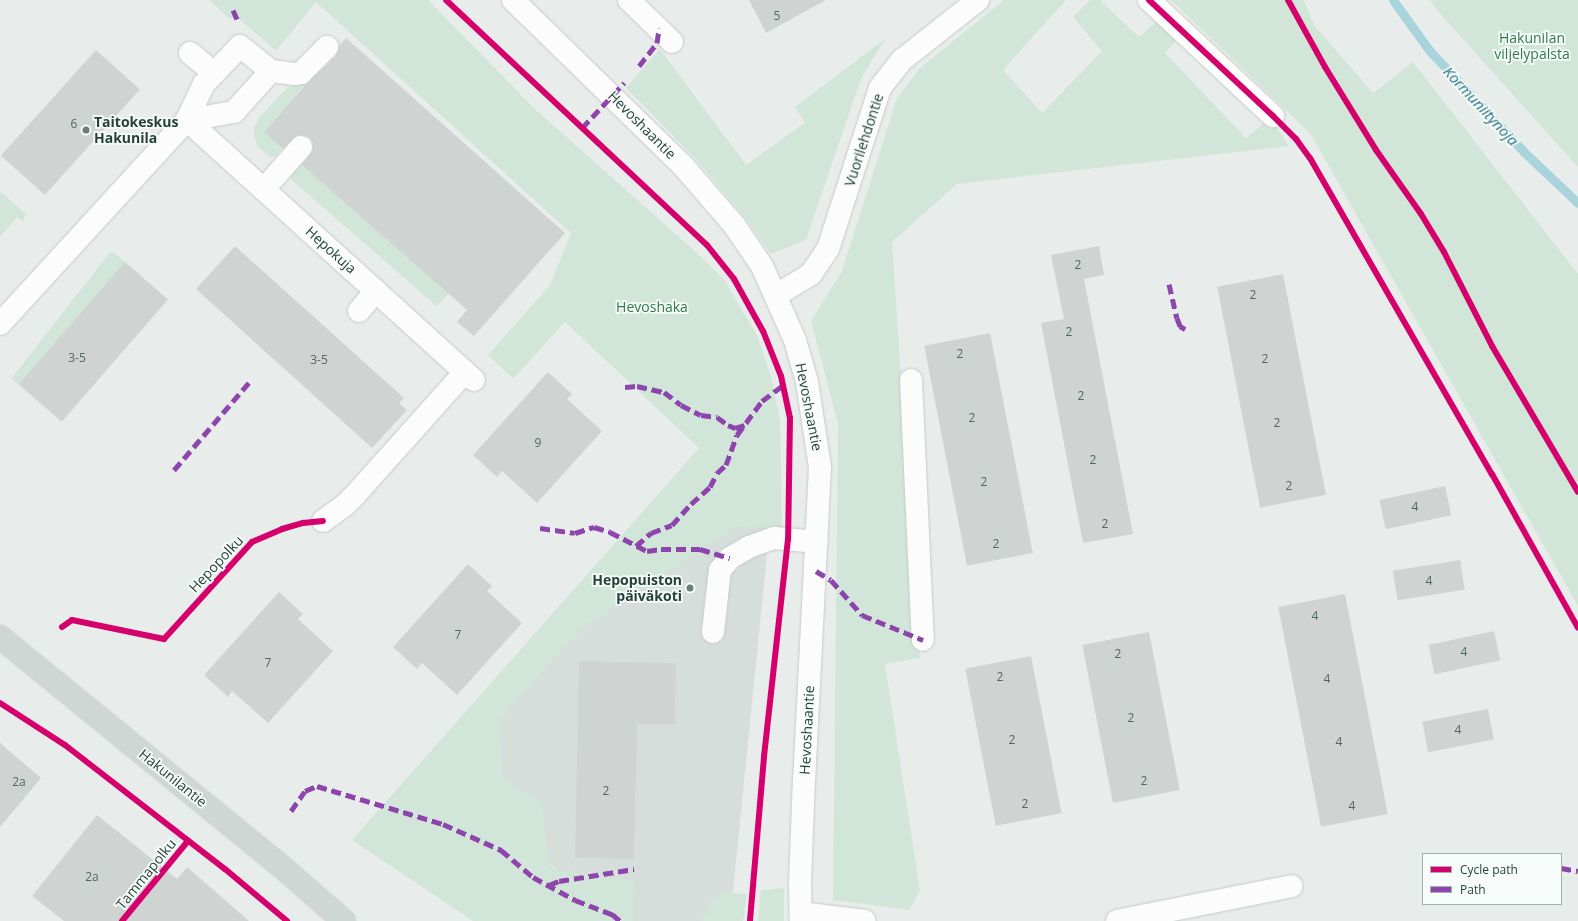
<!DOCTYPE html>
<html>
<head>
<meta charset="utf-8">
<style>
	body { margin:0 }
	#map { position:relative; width:1578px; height:921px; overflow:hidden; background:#e8edeb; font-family:"Open Sans",sans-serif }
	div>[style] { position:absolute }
	.built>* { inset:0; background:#d6dedb }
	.green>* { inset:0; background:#d1e6d8; transform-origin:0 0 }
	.stream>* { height:9px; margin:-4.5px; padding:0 4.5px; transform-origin:4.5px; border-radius:4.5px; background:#a9d4db }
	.building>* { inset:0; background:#cfd4d2; transform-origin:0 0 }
	.roads { filter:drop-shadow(0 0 1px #c5cac8) drop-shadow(0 0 1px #c5cac8) }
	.minor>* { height:22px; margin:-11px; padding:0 11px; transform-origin:11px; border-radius:11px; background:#fcfcfc }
	.major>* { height:22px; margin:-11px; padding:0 11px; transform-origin:11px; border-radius:11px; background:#cfd7d5 }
	.quiet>* { height:5px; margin-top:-2.5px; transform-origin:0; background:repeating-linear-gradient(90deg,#8e44ad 0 10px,transparent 0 15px) }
	.cycleway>* { height:6px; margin:-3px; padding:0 3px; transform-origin:3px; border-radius:3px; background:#d6006c }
	.dots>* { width:11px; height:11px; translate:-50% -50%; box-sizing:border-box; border:2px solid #f7fbf9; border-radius:50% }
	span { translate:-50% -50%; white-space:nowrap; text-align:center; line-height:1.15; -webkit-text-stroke:3.5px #f7fbf9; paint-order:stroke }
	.number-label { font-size:12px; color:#506761 }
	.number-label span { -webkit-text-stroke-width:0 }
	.park-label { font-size:14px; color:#2d7a4b }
	.poi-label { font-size:14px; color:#24423a; font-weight:700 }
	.left { translate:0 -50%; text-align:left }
	.right { translate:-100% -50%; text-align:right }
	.street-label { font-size:14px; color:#24423a }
	.water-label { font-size:15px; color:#1c6f80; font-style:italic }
	.legend { position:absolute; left:1422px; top:853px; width:140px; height:52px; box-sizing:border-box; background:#f7fbf9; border:1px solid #a3b1ad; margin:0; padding:5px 7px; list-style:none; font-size:12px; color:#24423a }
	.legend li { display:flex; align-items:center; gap:8px; height:20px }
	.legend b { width:20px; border:1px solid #a3b1ad }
</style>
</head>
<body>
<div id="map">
	<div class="built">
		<div style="clip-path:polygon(777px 456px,730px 921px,615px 921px,503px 821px,499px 719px,735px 458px)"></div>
	</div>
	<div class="green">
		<div style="clip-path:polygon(209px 0,428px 0,536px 110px,697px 253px,724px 280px,758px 337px,771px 377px,780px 420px,782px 528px,735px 527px,591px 623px,587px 622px,499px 719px,501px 777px,542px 803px,549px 863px,556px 869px,634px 881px,633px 921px,473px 921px,352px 840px,699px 448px,565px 322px,513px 379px,488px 355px,550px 285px,571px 233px,316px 2px,276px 51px,237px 17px,230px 19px)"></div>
		<div style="clip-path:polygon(1004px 0,1066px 0,1003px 70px,1042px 113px,1102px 51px,1073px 17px,1090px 0,1100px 0,1139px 37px,1157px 21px,1176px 40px,1165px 53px,1246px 138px,1270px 118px,1289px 146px,957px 184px,892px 242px,920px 658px,885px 664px,920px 891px,909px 910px,833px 900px,838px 424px,811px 321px,842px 271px,897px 98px,920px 68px)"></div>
		<div style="clip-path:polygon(1171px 0,1304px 0,1314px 25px,1373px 93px,1413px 62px,1578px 274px,1578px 606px,1310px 133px)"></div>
		<div style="clip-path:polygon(1430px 0,1578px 0,1578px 167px,1435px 8px)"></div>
		<div style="clip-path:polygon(886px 38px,863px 75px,856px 93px,806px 240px,771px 254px,743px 215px,694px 157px,626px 88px,660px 49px,746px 165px,805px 123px,795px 107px)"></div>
		<div style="clip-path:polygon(303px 78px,307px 82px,264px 132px,282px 148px,276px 156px,270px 157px,257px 146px,254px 135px,254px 127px,259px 118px,276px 99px,288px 87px)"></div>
		<div style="left:295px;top:159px;width:204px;height:18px;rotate:41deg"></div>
		<div style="clip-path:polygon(0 191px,26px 214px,23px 221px,17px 217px,0 237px)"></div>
		<div style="left:111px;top:251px;width:18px;height:162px;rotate:38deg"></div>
		<div style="clip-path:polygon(784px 888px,784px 921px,758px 921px,761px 890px)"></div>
		<div style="clip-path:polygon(717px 892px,747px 894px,743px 921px,702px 921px)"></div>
	</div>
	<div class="stream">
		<div style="left:1393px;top:0;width:62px;rotate:54.2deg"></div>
		<div style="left:1429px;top:50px;width:139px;rotate:47deg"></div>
		<div style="left:1524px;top:152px;width:74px;rotate:43.4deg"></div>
	</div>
	<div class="building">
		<div style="clip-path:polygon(749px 0,826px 0,766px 33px)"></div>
		<div style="clip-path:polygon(346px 38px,565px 233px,474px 336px,457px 322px,467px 310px,302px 165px,313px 150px,313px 143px,310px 138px,304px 135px,297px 135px,283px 149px,264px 132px,306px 84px,336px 56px,339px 46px)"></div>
		<div style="left:96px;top:50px;width:59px;height:142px;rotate:42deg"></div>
		<div style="clip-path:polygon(235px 246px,404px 398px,399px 403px,407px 410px,372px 448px,196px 289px)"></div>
		<div style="clip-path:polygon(1099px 246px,1104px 275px,1084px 279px,1133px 534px,1083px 543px,1041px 323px,1064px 319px,1051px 255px)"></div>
		<div style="left:125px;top:262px;width:57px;height:162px;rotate:41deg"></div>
		<div style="left:1283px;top:274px;width:225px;height:67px;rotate:79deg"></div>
		<div style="left:990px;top:333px;width:224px;height:67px;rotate:79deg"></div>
		<div style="clip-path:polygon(548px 372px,572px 394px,567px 399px,602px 431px,537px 503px,502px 471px,497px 477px,473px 455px)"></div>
		<div style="left:1445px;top:486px;width:30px;height:67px;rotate:78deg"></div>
		<div style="left:1460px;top:560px;width:30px;height:68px;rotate:81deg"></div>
		<div style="clip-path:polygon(468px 564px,492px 586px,487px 591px,522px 623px,457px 695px,422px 663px,417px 669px,393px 647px)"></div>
		<div style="clip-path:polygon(279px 592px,303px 614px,298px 619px,333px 651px,268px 723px,232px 691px,228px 697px,204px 675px)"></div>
		<div style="left:1345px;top:594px;width:224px;height:68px;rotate:79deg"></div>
		<div style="left:1494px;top:631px;width:30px;height:67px;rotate:78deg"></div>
		<div style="left:1149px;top:632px;width:161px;height:68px;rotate:79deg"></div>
		<div style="left:1031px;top:656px;width:160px;height:67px;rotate:79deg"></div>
		<div style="clip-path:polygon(579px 661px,676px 663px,675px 724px,637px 724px,634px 859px,575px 858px)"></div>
		<div style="left:1488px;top:709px;width:31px;height:67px;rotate:79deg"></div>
		<div style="clip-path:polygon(0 743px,41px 778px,0 827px)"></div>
		<div style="clip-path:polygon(97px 815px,177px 879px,187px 867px,249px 921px,64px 921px,32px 896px)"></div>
	</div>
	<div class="roads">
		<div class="minor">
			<div style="left:513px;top:0;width:239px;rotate:44.3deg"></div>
			<div style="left:684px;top:167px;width:77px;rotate:49.2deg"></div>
			<div style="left:734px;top:225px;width:50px;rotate:55.7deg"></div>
			<div style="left:762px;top:266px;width:81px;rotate:66deg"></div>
			<div style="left:795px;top:340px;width:44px;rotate:74.1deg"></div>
			<div style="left:807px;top:382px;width:86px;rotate:81.3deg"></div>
			<div style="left:820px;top:467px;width:311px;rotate:92.9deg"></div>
			<div style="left:804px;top:778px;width:104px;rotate:92.2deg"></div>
			<div style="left:800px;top:882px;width:39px;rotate:89deg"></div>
			<div style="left:629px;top:0;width:60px;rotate:44.3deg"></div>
			<div style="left:1149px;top:0;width:170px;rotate:43.1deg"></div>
			<div style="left:240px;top:46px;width:40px;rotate:39deg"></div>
			<div style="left:271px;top:71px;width:55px;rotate:132.1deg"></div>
			<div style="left:234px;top:112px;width:48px;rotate:170.3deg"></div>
			<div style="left:187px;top:120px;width:40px;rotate:-65deg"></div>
			<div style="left:204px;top:84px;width:52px;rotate:-46.5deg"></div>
			<div style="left:190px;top:53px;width:31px;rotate:40deg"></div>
			<div style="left:271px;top:71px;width:23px;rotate:7deg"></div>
			<div style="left:294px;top:74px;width:7px;rotate:-8deg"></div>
			<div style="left:301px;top:73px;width:37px;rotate:-45deg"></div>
			<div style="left:264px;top:189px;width:56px;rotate:-48.6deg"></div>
			<div style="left:775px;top:296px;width:42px;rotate:-31.4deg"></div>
			<div style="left:811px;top:274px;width:30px;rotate:-56deg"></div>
			<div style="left:828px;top:249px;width:169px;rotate:-72.1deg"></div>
			<div style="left:880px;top:88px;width:36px;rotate:-52deg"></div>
			<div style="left:902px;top:60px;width:97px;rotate:-38.3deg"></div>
			<div style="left:359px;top:311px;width:26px;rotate:-50deg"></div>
			<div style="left:0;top:324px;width:277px;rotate:-47.5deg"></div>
			<div style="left:187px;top:120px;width:387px;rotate:42.2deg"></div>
			<div style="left:911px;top:380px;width:260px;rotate:87.4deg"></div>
			<div style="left:323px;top:521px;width:27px;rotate:-36deg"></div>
			<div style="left:345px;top:505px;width:14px;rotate:-45deg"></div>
			<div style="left:355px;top:495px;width:165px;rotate:-48.2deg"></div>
			<div style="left:713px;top:632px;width:62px;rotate:-83.6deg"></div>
			<div style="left:720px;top:570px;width:16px;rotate:-50deg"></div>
			<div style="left:730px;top:558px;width:22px;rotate:-30deg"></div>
			<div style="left:749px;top:547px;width:27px;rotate:-20deg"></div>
			<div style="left:774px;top:538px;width:43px;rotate:5.3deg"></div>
			<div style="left:801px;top:913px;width:64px;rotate:7.1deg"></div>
			<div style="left:1117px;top:921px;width:178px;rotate:-11.3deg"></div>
		</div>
		<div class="major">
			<div style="left:0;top:637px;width:364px;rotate:39.2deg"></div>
			<div style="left:282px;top:867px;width:82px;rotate:41.1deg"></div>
		</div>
	</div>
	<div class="quiet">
		<div style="left:233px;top:10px;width:12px;rotate:66deg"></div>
		<div style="left:639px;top:66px;width:29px;rotate:-52deg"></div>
		<div style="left:657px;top:43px;width:15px;rotate:-82deg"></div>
		<div style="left:582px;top:128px;width:62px;rotate:-47deg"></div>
		<div style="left:1169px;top:284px;width:35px;rotate:77deg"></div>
		<div style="left:1177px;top:318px;width:9px;rotate:69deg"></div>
		<div style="left:1180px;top:326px;width:6px;rotate:31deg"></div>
		<div style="left:625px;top:387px;width:12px;rotate:-5deg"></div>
		<div style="left:637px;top:386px;width:28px;rotate:13deg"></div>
		<div style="left:664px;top:392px;width:21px;rotate:37deg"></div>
		<div style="left:681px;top:405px;width:22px;rotate:27deg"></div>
		<div style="left:701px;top:415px;width:16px;rotate:7deg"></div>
		<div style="left:717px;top:417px;width:14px;rotate:36deg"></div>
		<div style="left:728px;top:425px;width:8px;rotate:23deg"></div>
		<div style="left:735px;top:428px;width:10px;rotate:-17deg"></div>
		<div style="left:174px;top:470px;width:120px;rotate:-49.4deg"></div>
		<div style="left:540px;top:528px;width:35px;rotate:8deg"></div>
		<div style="left:575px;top:533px;width:20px;rotate:-18deg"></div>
		<div style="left:594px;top:527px;width:17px;rotate:17deg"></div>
		<div style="left:610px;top:532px;width:42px;rotate:27.2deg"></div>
		<div style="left:647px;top:551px;width:14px;rotate:-8deg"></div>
		<div style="left:661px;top:549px;width:39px"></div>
		<div style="left:700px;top:549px;width:31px;rotate:17deg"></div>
		<div style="left:636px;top:546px;width:20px;rotate:-41deg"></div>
		<div style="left:651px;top:533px;width:22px;rotate:-21deg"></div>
		<div style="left:672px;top:525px;width:28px;rotate:-48deg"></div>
		<div style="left:691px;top:504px;width:25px;rotate:-42deg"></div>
		<div style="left:710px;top:487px;width:16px;rotate:-63deg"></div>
		<div style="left:717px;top:473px;width:12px;rotate:-42deg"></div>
		<div style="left:726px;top:465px;width:32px;rotate:-70deg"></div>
		<div style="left:737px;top:435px;width:42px;rotate:-53.7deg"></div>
		<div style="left:762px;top:401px;width:25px;rotate:-37deg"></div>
		<div style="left:816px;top:571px;width:17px;rotate:31deg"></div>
		<div style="left:831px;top:580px;width:47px;rotate:48.5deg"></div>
		<div style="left:862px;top:615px;width:66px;rotate:22.3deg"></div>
		<div style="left:291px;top:811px;width:24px;rotate:-55deg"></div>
		<div style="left:305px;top:791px;width:13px;rotate:-23deg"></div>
		<div style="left:317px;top:786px;width:132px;rotate:16.8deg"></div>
		<div style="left:443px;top:824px;width:64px;rotate:24.1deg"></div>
		<div style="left:501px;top:850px;width:42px;rotate:40.2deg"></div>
		<div style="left:533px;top:877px;width:48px;rotate:28.7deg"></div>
		<div style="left:575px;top:900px;width:40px;rotate:21deg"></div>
		<div style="left:612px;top:914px;width:11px;rotate:41deg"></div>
		<div style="left:1561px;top:868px;width:17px;rotate:10deg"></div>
		<div style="left:549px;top:885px;width:11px;rotate:-22deg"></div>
		<div style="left:559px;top:881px;width:76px;rotate:-9.1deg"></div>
	</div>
	<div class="cycleway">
		<div style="left:446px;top:0;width:358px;rotate:43.2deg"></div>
		<div style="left:707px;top:245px;width:43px;rotate:51.5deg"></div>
		<div style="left:734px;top:279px;width:60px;rotate:60.9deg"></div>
		<div style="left:763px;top:331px;width:48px;rotate:68.2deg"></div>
		<div style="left:781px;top:376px;width:43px;rotate:77.9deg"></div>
		<div style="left:790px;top:418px;width:121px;rotate:90.9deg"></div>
		<div style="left:788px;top:539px;width:219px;rotate:96.3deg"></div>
		<div style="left:764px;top:757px;width:165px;rotate:94.9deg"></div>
		<div style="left:1149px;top:0;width:170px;rotate:43.1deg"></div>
		<div style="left:1273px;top:116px;width:33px;rotate:45deg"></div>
		<div style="left:1296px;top:139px;width:24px;rotate:54deg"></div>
		<div style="left:1310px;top:158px;width:365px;rotate:60.1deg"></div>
		<div style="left:1492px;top:474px;width:176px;rotate:60.8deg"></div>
		<div style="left:1288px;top:0;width:77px;rotate:61.1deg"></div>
		<div style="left:1325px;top:67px;width:97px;rotate:58.4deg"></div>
		<div style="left:1376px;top:150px;width:78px;rotate:54.9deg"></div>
		<div style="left:1421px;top:214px;width:44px;rotate:58.8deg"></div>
		<div style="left:1444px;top:252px;width:106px;rotate:62.9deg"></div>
		<div style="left:1492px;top:346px;width:169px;rotate:59.5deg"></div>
		<div style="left:62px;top:627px;width:12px;rotate:-35deg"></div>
		<div style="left:72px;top:620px;width:94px;rotate:11.7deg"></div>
		<div style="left:164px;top:639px;width:131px;rotate:-47.8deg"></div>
		<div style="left:252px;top:542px;width:33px;rotate:-23deg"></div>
		<div style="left:282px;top:529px;width:22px;rotate:-16deg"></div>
		<div style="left:303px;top:523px;width:20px;rotate:-6deg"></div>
		<div style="left:0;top:703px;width:77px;rotate:32.9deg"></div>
		<div style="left:65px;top:745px;width:202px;rotate:37.8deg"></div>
		<div style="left:225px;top:869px;width:81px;rotate:40deg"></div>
		<div style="left:122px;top:921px;width:104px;rotate:-50.5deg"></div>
	</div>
	<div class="dots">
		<div style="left:86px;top:130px;background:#697e78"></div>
		<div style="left:690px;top:588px;background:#697e78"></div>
	</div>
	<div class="number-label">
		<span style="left:777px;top:16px">5</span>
		<span style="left:74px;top:124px">6</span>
		<span style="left:1078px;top:265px">2</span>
		<span style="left:1253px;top:295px">2</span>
		<span style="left:1069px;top:332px">2</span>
		<span style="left:960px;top:354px">2</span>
		<span style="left:77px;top:358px">3-5</span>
		<span style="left:1265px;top:359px">2</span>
		<span style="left:319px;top:360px">3-5</span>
		<span style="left:1081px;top:396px">2</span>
		<span style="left:972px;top:418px">2</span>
		<span style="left:1277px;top:423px">2</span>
		<span style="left:538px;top:443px">9</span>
		<span style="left:1093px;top:460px">2</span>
		<span style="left:984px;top:482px">2</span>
		<span style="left:1289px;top:486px">2</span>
		<span style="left:1415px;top:507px">4</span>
		<span style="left:1105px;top:524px">2</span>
		<span style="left:996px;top:544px">2</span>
		<span style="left:1429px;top:581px">4</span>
		<span style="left:1315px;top:616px">4</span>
		<span style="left:458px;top:635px">7</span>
		<span style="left:1464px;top:652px">4</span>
		<span style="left:1118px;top:654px">2</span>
		<span style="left:268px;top:663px">7</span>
		<span style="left:1000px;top:677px">2</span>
		<span style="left:1327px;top:679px">4</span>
		<span style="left:1131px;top:718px">2</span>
		<span style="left:1458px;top:730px">4</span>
		<span style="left:1012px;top:740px">2</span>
		<span style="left:1339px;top:742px">4</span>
		<span style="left:1144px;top:781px">2</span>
		<span style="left:19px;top:782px">2a</span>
		<span style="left:606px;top:791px">2</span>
		<span style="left:1025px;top:804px">2</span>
		<span style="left:1352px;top:806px">4</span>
		<span style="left:92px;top:877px">2a</span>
	</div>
	<div class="park-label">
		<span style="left:1532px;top:46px">Hakunilan<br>viljelypalsta</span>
		<span style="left:652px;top:307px">Hevoshaka</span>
	</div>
	<div class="poi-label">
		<span class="left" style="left:94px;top:130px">Taitokeskus<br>Hakunila</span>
		<span class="right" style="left:682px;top:588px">Hepopuiston<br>päiväkoti</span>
	</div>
	<div class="street-label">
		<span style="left:642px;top:125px;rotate:45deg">Hevoshaantie</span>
		<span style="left:864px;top:140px;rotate:-72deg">Vuorilehdontie</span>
		<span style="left:331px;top:250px;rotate:42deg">Hepokuja</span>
		<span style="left:809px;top:407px;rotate:79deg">Hevoshaantie</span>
		<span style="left:216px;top:564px;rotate:-47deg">Hepopolku</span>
		<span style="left:807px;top:730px;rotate:-87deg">Hevoshaantie</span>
		<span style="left:173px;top:778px;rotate:39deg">Hakunilantie</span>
		<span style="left:146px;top:874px;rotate:-51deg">Tammapolku</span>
	</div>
	<div class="water-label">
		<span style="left:1481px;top:106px;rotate:47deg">Kormuniitynoja</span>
	</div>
	<ul class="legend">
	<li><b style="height:5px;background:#d6006c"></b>Cycle path</li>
	<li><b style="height:5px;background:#8e44ad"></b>Path</li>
	</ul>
</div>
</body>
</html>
